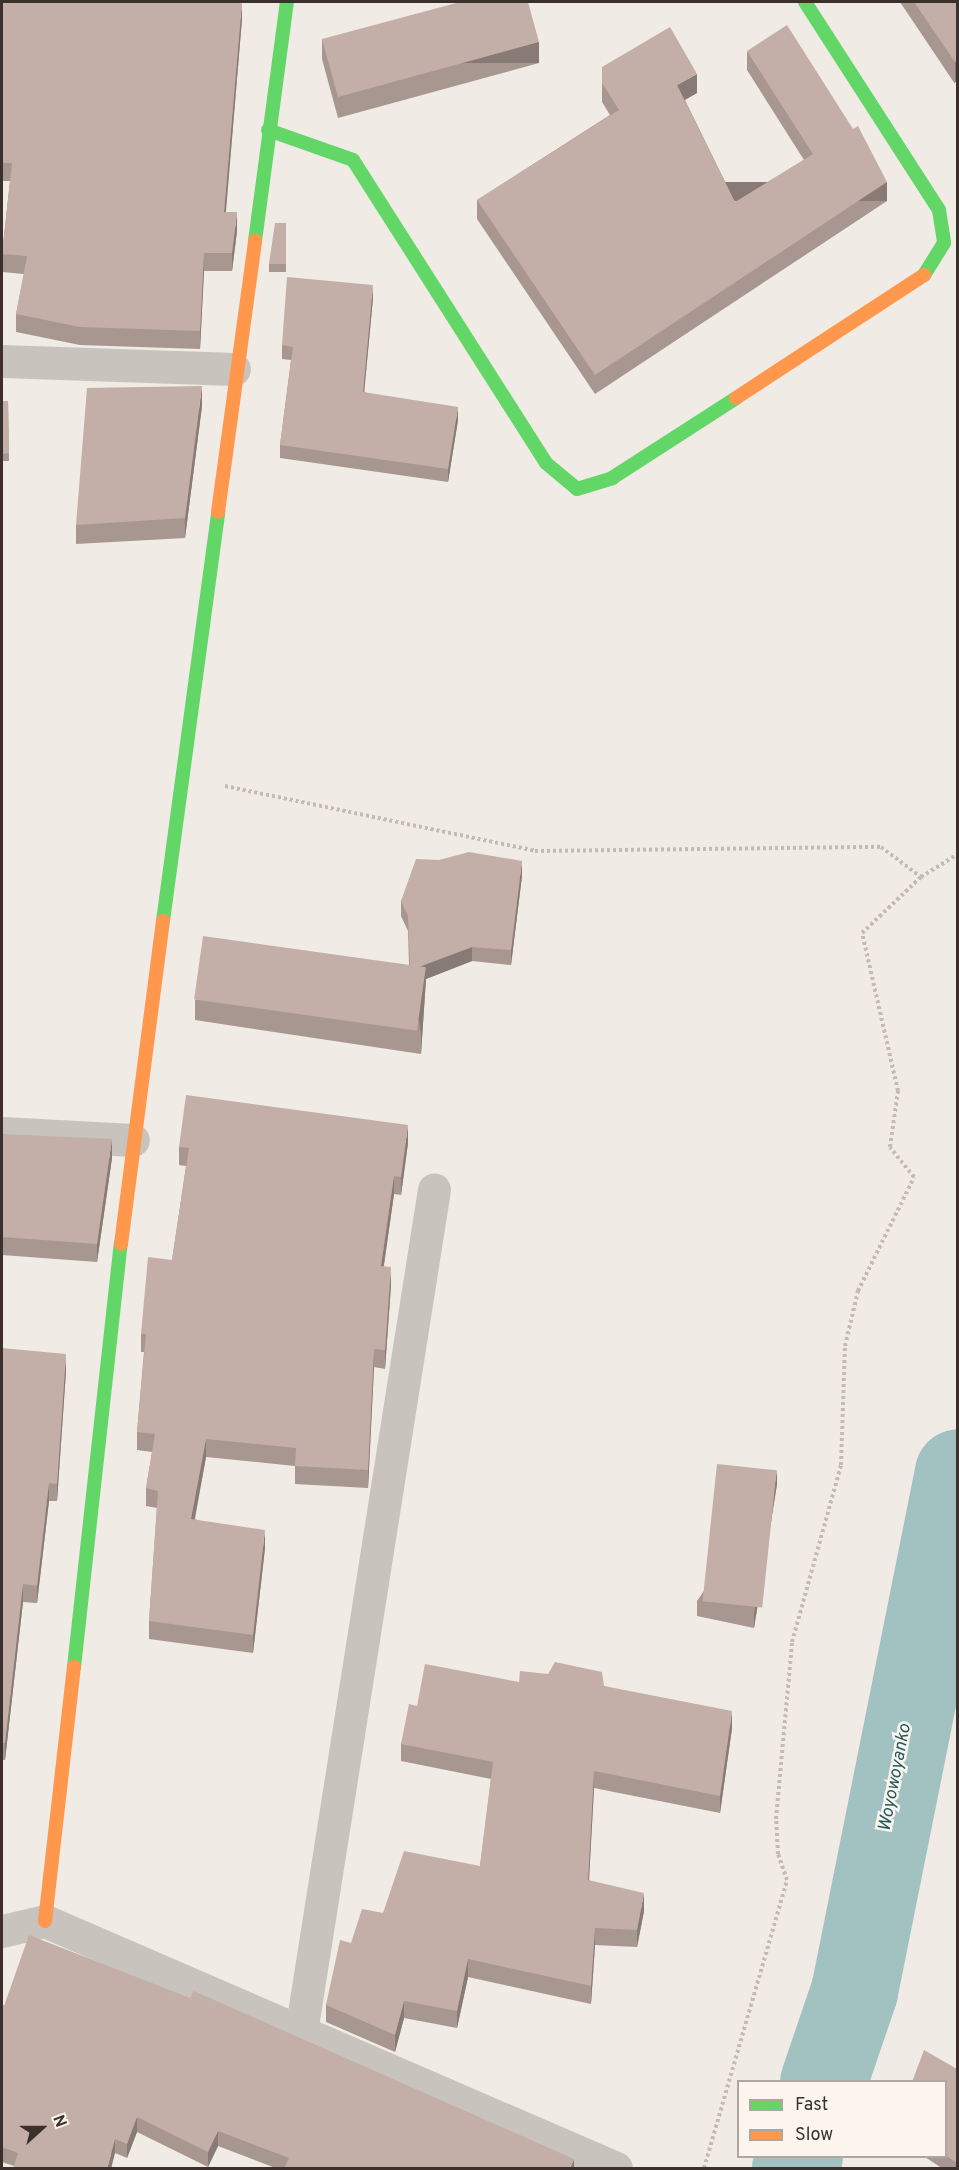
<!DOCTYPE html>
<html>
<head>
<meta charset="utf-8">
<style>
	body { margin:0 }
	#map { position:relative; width:959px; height:2170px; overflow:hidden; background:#f0ebe5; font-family:Overpass,sans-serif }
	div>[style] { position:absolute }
	.river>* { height:87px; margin:-43.5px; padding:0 43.5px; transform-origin:43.5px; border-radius:43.5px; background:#a1c2c1 }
	.path>* { height:4px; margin-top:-2px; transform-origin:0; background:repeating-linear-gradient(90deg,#c2bbb6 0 3px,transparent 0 6px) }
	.street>* { height:33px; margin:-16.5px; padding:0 16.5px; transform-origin:16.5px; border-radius:16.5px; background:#c9c3be }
	.fast>* { height:14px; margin:-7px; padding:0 7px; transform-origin:7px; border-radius:7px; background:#63d668 }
	.slow>* { height:14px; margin:-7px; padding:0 7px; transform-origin:7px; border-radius:7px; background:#ff974d }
	.wall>* { inset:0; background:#a89690 }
	.shaded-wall>* { inset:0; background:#887a75; transform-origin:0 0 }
	.building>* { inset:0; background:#c3afa7; transform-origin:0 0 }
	span { translate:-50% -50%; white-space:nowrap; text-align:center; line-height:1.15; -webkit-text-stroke:5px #fbf5ee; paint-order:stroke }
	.water-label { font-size:18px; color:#1f5a5e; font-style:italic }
	.frame { position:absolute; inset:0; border:3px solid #3b302b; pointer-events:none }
	.legend { position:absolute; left:737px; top:2080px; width:210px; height:78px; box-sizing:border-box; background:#fbf5ee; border:2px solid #aea6a0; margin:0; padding:8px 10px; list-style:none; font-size:18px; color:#3b302b }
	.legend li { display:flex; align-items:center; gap:12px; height:30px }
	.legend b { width:30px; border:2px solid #aea6a0 }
	.north { position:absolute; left:12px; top:2098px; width:60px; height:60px; -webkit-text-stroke:4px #fbf5ee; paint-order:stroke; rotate:69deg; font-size:16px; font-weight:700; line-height:24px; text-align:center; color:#3b302b }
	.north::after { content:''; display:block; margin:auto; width:21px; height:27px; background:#3b302b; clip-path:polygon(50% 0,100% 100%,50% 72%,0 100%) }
</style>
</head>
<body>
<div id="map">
	<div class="river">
		<div style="left:823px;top:2082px;width:96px;rotate:-71.2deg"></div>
		<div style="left:854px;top:1991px;width:529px;rotate:-78.67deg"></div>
		<div style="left:795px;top:2168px;width:13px;rotate:-72deg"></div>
	</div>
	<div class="path">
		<div style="left:225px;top:786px;width:317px;rotate:11.8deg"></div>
		<div style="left:535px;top:851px;width:346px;rotate:-0.7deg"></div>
		<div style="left:881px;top:847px;width:50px;rotate:36.9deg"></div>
		<div style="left:704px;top:2168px;width:300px;rotate:-73.9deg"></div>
		<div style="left:787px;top:1880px;width:28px;rotate:-109deg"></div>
		<div style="left:778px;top:1854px;width:35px;rotate:-93deg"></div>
		<div style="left:776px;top:1819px;width:178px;rotate:-84.8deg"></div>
		<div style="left:792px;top:1642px;width:184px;rotate:-74.5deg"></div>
		<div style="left:841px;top:1465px;width:119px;rotate:-88.1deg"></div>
		<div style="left:845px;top:1346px;width:57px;rotate:-76.7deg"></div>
		<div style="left:858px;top:1291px;width:127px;rotate:-63.8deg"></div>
		<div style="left:914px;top:1177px;width:38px;rotate:-129deg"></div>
		<div style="left:890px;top:1147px;width:57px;rotate:-81.9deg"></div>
		<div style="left:898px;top:1091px;width:162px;rotate:-102.8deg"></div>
		<div style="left:862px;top:933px;width:81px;rotate:-43.5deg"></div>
		<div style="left:921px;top:877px;width:44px;rotate:-31.9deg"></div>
	</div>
	<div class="street">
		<div style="left:2px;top:361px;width:232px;rotate:2deg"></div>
		<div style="left:2px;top:1133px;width:131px;rotate:3.1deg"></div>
		<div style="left:2px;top:1931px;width:44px;rotate:-13.1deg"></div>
		<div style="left:45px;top:1921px;width:622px;rotate:23.39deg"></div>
		<div style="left:301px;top:2032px;width:853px;rotate:-81.03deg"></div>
	</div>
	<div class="fast">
		<div style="left:805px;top:2px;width:247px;rotate:57.2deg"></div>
		<div style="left:939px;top:210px;width:33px;rotate:81deg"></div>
		<div style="left:944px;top:243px;width:38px;rotate:122deg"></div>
		<div style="left:268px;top:130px;width:90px;rotate:19.4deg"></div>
		<div style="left:353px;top:160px;width:359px;rotate:57.5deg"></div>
		<div style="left:546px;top:463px;width:40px;rotate:40deg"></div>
		<div style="left:577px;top:489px;width:37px;rotate:-17deg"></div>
		<div style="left:612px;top:478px;width:148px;rotate:-32.8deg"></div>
		<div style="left:255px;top:241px;width:241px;rotate:-82.4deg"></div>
		<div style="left:163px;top:921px;width:413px;rotate:-82.3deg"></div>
		<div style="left:74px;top:1667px;width:426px;rotate:-83.7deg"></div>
	</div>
	<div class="slow">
		<div style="left:736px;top:398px;width:225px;rotate:-33.2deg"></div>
		<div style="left:218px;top:512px;width:274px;rotate:-82.2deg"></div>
		<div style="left:121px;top:1244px;width:326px;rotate:-82.6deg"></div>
		<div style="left:45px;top:1921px;width:256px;rotate:-83.5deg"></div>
	</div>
	<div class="wall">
		<div style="clip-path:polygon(2px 2px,242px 19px,226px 212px,237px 231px,232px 271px,204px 271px,200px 349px,80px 345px,16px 332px,16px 314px,24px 274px,2px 272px,2px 254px,10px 181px,2px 181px)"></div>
		<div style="clip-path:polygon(900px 2px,957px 2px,955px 84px)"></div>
		<div style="clip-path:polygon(322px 39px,539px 63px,338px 118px,322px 59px)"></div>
		<div style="clip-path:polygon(747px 51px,887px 201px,595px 394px,477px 219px,477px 200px,610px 115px,602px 102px,602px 67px,697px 93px,685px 100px,735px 202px,804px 160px,747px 70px)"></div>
		<div style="clip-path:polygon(286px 223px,286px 272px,269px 272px,269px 264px)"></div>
		<div style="clip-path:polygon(373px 298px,364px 392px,458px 420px,448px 482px,280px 458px,280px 445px,291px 360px,282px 359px,282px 345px)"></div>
		<div style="clip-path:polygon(2px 401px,8px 401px,9px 461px,2px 461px)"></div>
		<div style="clip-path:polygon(202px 406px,185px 538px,76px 544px,76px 525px)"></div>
		<div style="clip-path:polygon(439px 860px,522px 876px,511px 965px,472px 961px,426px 979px,421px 1054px,195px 1020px,195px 1000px,409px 965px,408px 931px,401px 916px,401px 901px)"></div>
		<div style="clip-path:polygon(2px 1134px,112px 1158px,97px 1262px,2px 1255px)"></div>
		<div style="clip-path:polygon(408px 1143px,401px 1195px,394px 1194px,384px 1266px,391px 1285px,385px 1369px,374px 1367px,368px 1488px,295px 1484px,295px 1466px,206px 1457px,195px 1519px,265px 1548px,253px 1653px,149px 1639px,149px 1621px,157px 1508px,146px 1506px,146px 1488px,152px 1452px,137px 1450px,137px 1432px,144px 1352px,141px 1352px,141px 1334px,172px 1260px,186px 1166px,179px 1165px,179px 1147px)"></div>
		<div style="clip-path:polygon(2px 1348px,66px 1371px,57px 1501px,49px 1501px,37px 1603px,23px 1602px,5px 1760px,2px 1760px)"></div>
		<div style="clip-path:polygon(777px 1484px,754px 1628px,697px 1616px,697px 1601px)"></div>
		<div style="clip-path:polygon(519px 1682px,604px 1686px,732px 1728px,720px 1813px,594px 1788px,589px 1880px,644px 1911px,637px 1947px,595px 1945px,591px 2004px,468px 1977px,457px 2028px,404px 2018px,395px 2052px,326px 2022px,326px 2005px,351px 1943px,383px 1913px,480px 1866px,491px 1779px,401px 1761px,401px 1744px,417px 1706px)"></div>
		<div style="clip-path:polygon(2px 2005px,574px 2169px,278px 2169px,218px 2146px,208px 2167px,137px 2132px,127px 2158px,115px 2153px,14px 2166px,2px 2162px)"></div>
		<div style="clip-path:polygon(957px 2069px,957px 2169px,943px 2169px,925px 2157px,945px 2157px,945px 2082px)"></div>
	</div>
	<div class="shaded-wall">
		<div style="clip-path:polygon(242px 2px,242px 19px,224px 231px,224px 212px)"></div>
		<div style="left:539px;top:42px;width:21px;height:208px;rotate:90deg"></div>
		<div style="left:957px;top:61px;width:21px;height:2px;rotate:90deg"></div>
		<div style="clip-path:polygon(697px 74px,697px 93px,677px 104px,677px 85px)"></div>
		<div style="left:887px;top:182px;width:19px;height:350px;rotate:90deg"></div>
		<div style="clip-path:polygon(237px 212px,237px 231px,232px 271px,232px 253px)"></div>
		<div style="clip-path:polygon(204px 253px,204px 271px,200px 349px,200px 331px)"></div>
		<div style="clip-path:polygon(373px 285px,373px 298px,363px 405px,363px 392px)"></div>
		<div style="clip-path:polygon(202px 386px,202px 406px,185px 538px,185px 518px)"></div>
		<div style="clip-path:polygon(458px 407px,458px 420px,448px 482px,448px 469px)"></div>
		<div style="clip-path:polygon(522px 861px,522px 876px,511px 965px,511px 950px)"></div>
		<div style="clip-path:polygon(472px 947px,472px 961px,426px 979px,421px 1054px,421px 1034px,410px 970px)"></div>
		<div style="clip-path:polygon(408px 1125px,408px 1143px,401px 1195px,401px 1177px)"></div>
		<div style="clip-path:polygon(112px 1139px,112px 1158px,97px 1262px,97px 1244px)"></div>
		<div style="clip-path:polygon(394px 1176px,394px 1194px,381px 1284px,381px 1266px)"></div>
		<div style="clip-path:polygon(391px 1267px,391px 1285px,385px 1369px,385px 1350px)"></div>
		<div style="clip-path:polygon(374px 1349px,374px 1367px,368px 1488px,368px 1470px)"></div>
		<div style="clip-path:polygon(66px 1354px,66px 1371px,57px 1501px,57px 1484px)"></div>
		<div style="clip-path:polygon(206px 1439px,206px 1457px,191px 1537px,191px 1519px)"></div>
		<div style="clip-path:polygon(777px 1470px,777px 1484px,754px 1628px,754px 1614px)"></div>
		<div style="clip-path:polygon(49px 1483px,49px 1501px,37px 1603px,37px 1586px)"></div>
		<div style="clip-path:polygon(265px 1530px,265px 1548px,253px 1653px,253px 1635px)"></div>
		<div style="clip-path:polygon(23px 1584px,23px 1602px,5px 1760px,5px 1743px)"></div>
		<div style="clip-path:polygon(732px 1711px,732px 1728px,720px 1813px,720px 1796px)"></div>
		<div style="clip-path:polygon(594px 1771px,594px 1788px,588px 1897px,588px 1880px)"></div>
		<div style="clip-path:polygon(644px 1893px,644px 1911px,637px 1947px,637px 1930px)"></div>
		<div style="clip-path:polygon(595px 1928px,595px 1945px,591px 2004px,591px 1986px)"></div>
		<div style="clip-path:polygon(468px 1959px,468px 1977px,457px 2028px,457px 2011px)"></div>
		<div style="clip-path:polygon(404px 2001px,404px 2018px,395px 2052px,395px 2035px)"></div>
		<div style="clip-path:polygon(137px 2117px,137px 2132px,127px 2158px,127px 2144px)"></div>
		<div style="clip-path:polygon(218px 2131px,218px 2146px,208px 2167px,208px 2152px)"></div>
		<div style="clip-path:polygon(115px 2139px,115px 2153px,111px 2169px,107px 2169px)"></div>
		<div style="clip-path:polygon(574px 2159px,574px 2169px,570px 2169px)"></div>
	</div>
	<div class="building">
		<div style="clip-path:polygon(2px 2px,242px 2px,224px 212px,237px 212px,232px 253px,204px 253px,200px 331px,80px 327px,16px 314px,27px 256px,2px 254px,12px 163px,2px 163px)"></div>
		<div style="clip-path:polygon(460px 2px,528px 2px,539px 42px,338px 97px,322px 39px)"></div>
		<div style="clip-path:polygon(914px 2px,957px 2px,957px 61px,955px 62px)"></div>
		<div style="clip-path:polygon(787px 25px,853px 129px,858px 126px,887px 182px,595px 375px,477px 200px,619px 110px,602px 83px,602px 67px,670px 27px,697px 74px,677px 85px,735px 202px,813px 154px,747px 51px)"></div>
		<div style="clip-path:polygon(275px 223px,286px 223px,286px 264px,269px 264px)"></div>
		<div style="clip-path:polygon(287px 277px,373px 285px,363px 392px,458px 407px,448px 469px,280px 445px,293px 347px,282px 345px)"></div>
		<div style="clip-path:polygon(202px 386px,185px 518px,76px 525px,87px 388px)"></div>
		<div style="clip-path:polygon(2px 401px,8px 401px,9px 453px,2px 454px)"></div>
		<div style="clip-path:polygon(469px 852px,522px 861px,511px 950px,472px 947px,419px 967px,410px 966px,408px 916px,401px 901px,416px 859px,439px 860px)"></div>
		<div style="left:203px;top:936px;width:225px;height:64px;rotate:8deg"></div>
		<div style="clip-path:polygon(186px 1095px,408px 1125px,401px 1177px,394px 1176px,381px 1266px,391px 1267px,385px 1350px,374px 1349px,368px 1470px,295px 1466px,296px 1448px,206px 1439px,191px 1519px,265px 1530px,253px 1635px,149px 1621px,158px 1491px,146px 1488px,155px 1434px,137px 1432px,146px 1334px,141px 1334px,148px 1257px,172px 1260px,189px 1148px,179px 1147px)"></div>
		<div style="clip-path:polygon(2px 1134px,112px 1139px,97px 1244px,2px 1237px)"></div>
		<div style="clip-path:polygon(2px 1348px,66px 1354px,57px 1484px,49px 1483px,37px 1586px,23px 1584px,5px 1743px,2px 1743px)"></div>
		<div style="left:717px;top:1464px;width:60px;height:138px;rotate:6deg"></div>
		<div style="clip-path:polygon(555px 1662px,602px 1672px,604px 1686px,732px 1711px,720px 1796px,594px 1771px,588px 1880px,644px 1893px,637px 1930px,595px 1928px,591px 1986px,468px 1959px,457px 2011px,404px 2001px,395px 2035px,326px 2005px,340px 1940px,351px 1943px,362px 1909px,383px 1913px,404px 1851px,480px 1866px,493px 1762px,401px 1744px,409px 1704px,417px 1706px,425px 1664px,519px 1682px,520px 1671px,548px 1674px)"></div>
		<div style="clip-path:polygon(29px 1935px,190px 1998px,194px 1991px,574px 2159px,570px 2169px,284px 2169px,289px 2158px,218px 2131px,208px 2152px,137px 2117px,127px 2144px,115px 2139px,107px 2169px,13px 2169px,18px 2153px,2px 2147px,2px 2005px,4px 2006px)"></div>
		<div style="clip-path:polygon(924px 2050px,957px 2069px,957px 2163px,945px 2155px,945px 2082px,912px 2082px)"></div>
	</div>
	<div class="water-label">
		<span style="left:896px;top:1778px;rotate:-79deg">Woyowoyanko</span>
	</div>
	<div class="frame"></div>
	<ul class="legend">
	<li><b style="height:8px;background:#63d668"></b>Fast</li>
	<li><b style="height:8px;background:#ff974d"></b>Slow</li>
	</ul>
	<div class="north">N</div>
</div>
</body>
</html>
